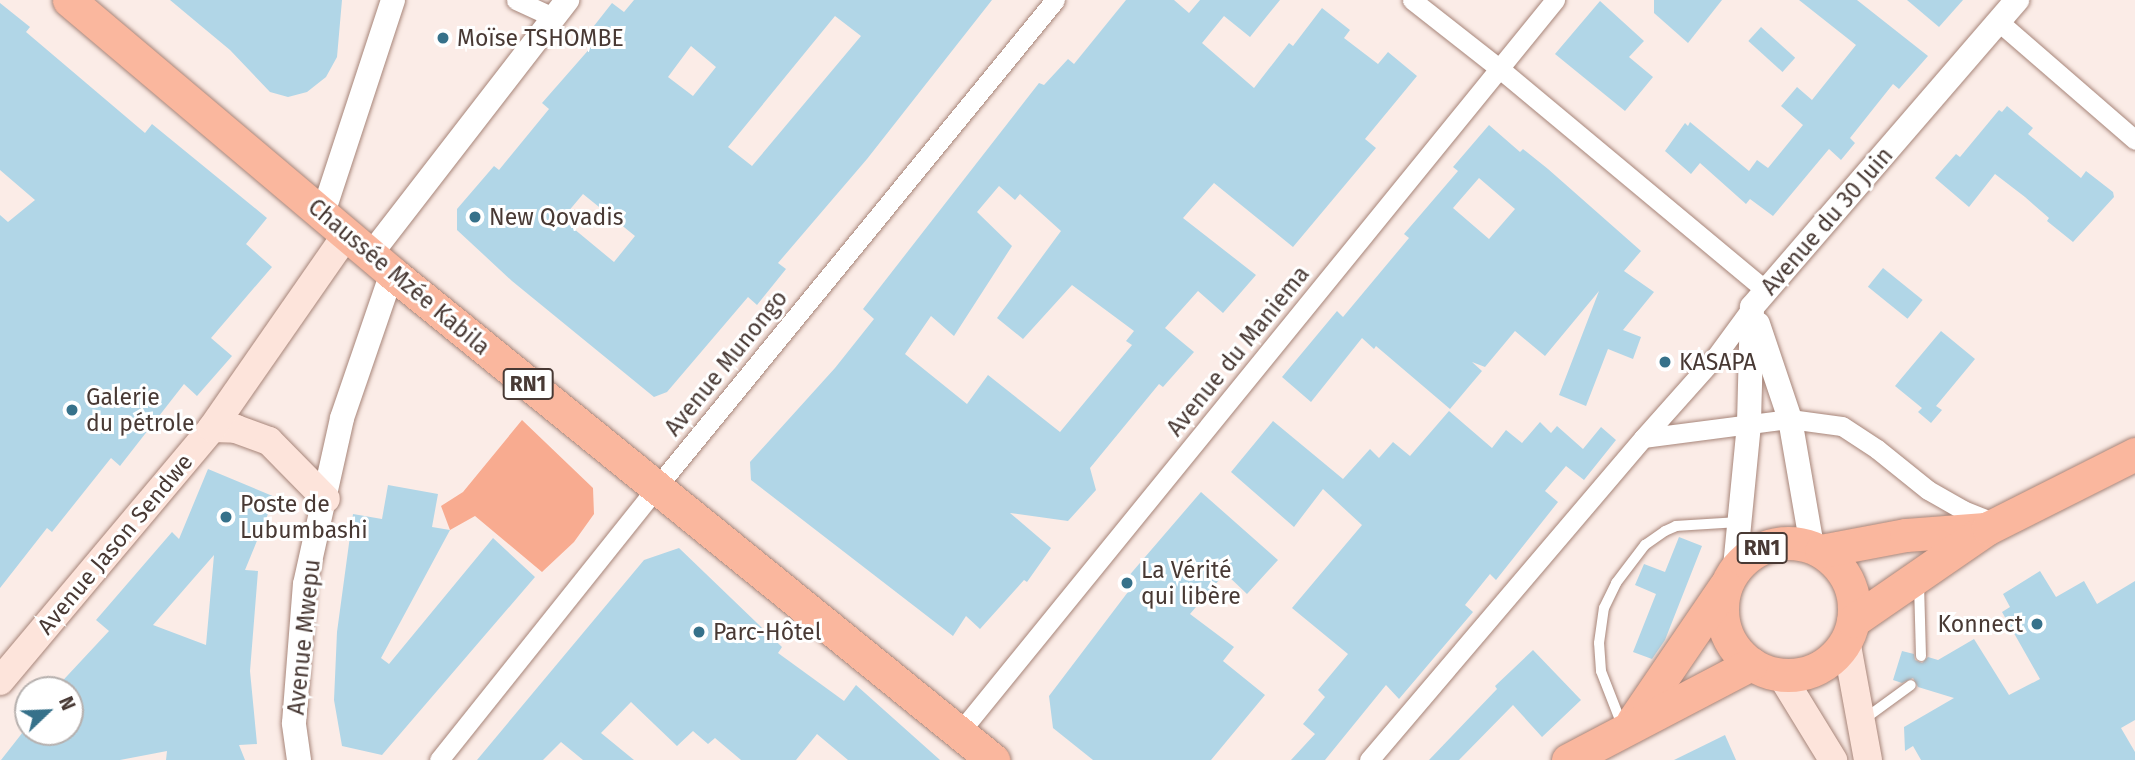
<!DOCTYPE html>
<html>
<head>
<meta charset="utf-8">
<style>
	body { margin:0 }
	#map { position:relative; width:2135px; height:760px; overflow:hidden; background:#fbece7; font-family:"Fira Sans",sans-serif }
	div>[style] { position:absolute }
	.green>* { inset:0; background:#f8ab90 }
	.building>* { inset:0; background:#b1d6e7; transform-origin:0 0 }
	.roads { filter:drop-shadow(0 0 2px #a78579) drop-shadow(0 0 2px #a78579) }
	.service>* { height:10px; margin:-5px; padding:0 5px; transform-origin:5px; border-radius:5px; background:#fff }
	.minor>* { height:19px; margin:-9.5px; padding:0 9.5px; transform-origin:9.5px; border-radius:9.5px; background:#fff }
	.tertiary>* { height:24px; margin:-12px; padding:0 12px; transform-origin:12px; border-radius:12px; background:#fff }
	.secondary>* { height:28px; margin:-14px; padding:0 14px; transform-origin:14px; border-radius:14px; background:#fde4db }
	.trunk>* { height:33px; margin:-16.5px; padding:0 16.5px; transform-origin:16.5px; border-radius:16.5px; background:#fab79e }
	.trunk>.ring { margin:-16.5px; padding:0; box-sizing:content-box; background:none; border:33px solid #fab79e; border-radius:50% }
	.dots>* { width:19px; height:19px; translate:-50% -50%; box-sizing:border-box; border:4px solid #fff; border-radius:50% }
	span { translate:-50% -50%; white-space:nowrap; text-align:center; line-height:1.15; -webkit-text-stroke:6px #fff; paint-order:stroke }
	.shield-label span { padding:2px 5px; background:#fff; border:2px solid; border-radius:5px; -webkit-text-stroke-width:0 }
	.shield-label { font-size:21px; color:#483934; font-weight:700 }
	.poi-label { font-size:23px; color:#483934 }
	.left { translate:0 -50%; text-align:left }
	.right { translate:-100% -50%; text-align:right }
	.street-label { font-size:23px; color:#483934 }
	.north { position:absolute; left:14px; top:676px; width:70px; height:70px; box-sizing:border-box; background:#fff; border:2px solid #b6b0ae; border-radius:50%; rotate:67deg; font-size:19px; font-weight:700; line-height:28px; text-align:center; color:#483934 }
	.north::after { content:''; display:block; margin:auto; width:24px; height:32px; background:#36718a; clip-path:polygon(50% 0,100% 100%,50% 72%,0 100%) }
</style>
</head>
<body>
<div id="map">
	<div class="green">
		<div style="clip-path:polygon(522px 420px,593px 488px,594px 514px,574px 542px,542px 572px,475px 516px,450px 530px,441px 506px,463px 492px)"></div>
	</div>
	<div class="building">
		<div style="clip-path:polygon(170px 0,342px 0,337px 57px,326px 77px,307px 92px,288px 97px,270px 92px,230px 50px)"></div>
		<div style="clip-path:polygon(evenodd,634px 0,992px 0,867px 159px,778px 263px,786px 269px,757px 305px,748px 297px,667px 392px,654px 397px,512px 281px,457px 230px,457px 209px,494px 166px,499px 170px,549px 109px,542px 103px,599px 38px,590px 31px,612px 3px,624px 12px,634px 0,835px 16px,861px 36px,752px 166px,728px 147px,835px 16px,634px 0,691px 46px,716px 67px,693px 96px,668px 77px,691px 46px,634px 0,583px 194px,635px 236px,614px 262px,562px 219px,583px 194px)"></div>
		<div style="clip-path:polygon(evenodd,1126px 0,1174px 0,1189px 13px,1200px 0,1280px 0,1250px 37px,1224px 16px,1202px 43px,1254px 88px,1289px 43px,1293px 46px,1322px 8px,1350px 30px,1344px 38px,1378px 64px,1388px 52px,1417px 76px,1365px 139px,1376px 148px,1293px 247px,1214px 183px,1183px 218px,1256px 275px,1223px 313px,1198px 291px,1165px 328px,1194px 352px,1163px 387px,1159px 384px,1090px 468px,1096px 490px,1068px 521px,1010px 513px,1051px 548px,1027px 582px,1024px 580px,980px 629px,966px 616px,953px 636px,751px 480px,750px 462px,835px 368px,874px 319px,863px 309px,1039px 83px,1044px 85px,1068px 59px,1074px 64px,1126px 0,999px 186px,1015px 200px,1020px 194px,1061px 231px,997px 318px,1023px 339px,1072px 285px,1134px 331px,1126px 341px,1132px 345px,1060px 432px,988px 375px,967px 404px,905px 354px,931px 316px,954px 336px,1012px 246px,977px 212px,999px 186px)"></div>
		<div style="clip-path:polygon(1654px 0,1722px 0,1688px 43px,1654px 13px)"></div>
		<div style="clip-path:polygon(1799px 0,1857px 0,1928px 56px,1899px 89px,1893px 84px,1850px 138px,1855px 143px,1841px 160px,1829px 149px,1773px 216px,1750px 199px,1746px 204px,1700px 163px,1691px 174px,1665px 151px,1685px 123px,1688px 126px,1690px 122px,1749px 171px,1757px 160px,1768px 168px,1803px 125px,1781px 106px,1797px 87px,1812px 100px,1856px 45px)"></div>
		<div style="clip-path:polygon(1907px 0,1963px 0,1939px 27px)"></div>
		<div style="clip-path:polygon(1600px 1px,1644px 41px,1629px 57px,1653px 77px,1625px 111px,1555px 54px)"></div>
		<div style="clip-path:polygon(0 3px,30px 27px,26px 32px,145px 133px,152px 124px,267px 218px,246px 244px,272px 267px,211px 338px,232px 356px,197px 396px,184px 384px,120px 466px,111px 458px,52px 532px,47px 528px,0 588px,0 215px,8px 222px,35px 200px,0 170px)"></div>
		<div style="left:1761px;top:27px;width:46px;height:19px;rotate:42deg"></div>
		<div style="clip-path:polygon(2007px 106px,2033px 128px,2028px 134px,2081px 178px,2086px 171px,2113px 192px,2114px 197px,2073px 242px,2047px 221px,2049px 218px,2025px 197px,1995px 174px,1969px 207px,1935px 178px,1956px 154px,1960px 157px,1999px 110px,2002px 112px)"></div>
		<div style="clip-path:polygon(evenodd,1489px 125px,1520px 152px,1523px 149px,1548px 169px,1641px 251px,1624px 271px,1654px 292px,1623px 330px,1641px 337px,1633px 359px,1608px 349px,1586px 406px,1559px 395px,1599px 291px,1545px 356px,1515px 331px,1485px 367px,1472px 362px,1482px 371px,1450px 409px,1376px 346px,1374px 349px,1362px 338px,1311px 402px,1282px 377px,1337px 311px,1343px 317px,1409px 238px,1404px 234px,1458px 171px,1453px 167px,1489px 125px,1479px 178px,1515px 209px,1489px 239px,1453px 208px,1479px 178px)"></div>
		<div style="left:1883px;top:268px;width:51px;height:24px;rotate:39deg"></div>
		<div style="clip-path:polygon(1941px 331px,1975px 359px,1936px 406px,1942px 410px,1931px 423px,1918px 412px,1922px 408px,1895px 386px)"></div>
		<div style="clip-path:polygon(1449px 411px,1492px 448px,1506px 430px,1522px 443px,1540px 422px,1551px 433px,1557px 426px,1583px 449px,1601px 427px,1616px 440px,1584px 480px,1566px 466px,1545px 491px,1558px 502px,1496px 580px,1490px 574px,1465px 605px,1473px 612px,1399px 699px,1386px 685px,1325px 760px,1291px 760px,1315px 734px,1303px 724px,1325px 697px,1318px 690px,1348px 654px,1292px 608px,1362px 525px,1323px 489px,1294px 527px,1231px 472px,1273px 421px,1343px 479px,1370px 449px,1379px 458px,1393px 442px,1410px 456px)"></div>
		<div style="clip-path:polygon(evenodd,208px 469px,275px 497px,245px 570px,258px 571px,250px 671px,257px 744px,239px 745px,245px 760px,166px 760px,167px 751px,120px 760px,1px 760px,23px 732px,70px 732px,70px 690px,54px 690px,109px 631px,96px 620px,172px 532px,179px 539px,208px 469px,214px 555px,206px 645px,153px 625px,214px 555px)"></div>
		<div style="clip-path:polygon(388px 485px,438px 494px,432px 527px,450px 530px,381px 658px,389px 664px,493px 538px,535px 577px,382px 755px,342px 746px,334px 700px,337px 632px,353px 514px,382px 519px)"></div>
		<div style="clip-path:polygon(1201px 492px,1278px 560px,1247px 594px,1225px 573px,1190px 614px,1234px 647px,1223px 661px,1265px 695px,1211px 760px,1093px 760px,1053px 728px,1049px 696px,1134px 584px,1127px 578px)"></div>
		<div style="clip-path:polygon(1679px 537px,1702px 546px,1665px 640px,1652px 659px,1633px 652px,1656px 594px,1635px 585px,1644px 564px,1665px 572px)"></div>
		<div style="clip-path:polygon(679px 548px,782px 647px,778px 653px,844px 701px,856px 685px,940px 760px,848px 760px,817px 734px,796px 760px,741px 760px,715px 738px,708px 744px,693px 731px,677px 746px,631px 702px,601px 733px,634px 760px,583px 760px,561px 742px,543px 760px,477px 760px,644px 560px)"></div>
		<div style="clip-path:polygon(2040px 571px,2056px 597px,2084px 581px,2097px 604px,2135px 581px,2135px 720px,2121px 728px,2135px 752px,2135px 760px,1921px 760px,1913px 746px,1905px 751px,1904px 727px,1954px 698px,1918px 687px,1913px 678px,1902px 683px,1893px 680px,1902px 651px,1914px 654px,1915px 660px,1922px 663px,1928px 657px,1938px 660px,1974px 639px,2009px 695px,2040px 679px,2002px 612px,2010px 607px,2003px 594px)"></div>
		<div style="clip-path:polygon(1533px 650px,1581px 700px,1542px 737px,1513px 705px,1459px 760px,1429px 760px,1497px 689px,1495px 686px)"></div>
		<div style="clip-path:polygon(1725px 735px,1736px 760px,1674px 760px)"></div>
	</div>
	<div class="roads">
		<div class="service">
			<div style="left:1919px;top:584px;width:72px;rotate:88.4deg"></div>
			<div style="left:1863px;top:720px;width:59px;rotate:-36.1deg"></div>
			<div style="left:1622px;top:725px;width:58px;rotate:-111.3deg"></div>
			<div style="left:1601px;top:671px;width:28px;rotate:-94deg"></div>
			<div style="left:1599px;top:643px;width:35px;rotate:-82deg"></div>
			<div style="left:1604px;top:608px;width:28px;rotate:-64deg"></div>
			<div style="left:1616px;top:583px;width:48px;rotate:-52.7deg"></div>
			<div style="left:1645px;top:545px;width:24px;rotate:-35deg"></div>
			<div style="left:1665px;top:531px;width:12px;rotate:-24deg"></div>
			<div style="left:1676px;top:526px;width:62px;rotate:-3.7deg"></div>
		</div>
		<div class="minor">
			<div style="left:516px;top:0;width:41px;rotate:24.7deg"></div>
			<div style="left:1412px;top:0;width:112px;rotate:38.1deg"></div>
			<div style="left:1500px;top:69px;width:346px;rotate:39.8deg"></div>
			<div style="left:1999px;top:22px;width:180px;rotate:40.9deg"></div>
			<div style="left:1643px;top:438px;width:148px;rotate:-7.4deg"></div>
			<div style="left:1790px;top:419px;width:52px;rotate:7.7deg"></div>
			<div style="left:1842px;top:426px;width:42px;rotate:33.3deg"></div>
			<div style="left:1877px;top:449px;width:65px;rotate:38.8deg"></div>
			<div style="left:1928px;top:490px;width:40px;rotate:29.7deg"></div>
			<div style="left:1963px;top:510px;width:35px;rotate:22deg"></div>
			<div style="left:959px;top:733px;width:945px;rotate:-50.89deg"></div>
			<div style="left:439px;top:760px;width:348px;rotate:-51.4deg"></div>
			<div style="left:656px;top:488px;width:630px;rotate:-50.73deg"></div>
			<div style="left:1369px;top:760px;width:423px;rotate:-49.6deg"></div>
			<div style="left:1643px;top:438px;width:110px;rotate:-48.3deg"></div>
			<div style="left:1716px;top:356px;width:61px;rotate:-53.7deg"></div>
		</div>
		<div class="tertiary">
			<div style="left:323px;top:213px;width:224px;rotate:-71.8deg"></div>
			<div style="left:371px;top:254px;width:321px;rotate:-52.3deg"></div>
			<div style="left:1758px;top:324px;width:100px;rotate:71.4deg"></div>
			<div style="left:1790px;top:419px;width:130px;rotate:80.2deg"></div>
			<div style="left:1735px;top:567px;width:145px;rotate:-84.4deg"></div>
			<div style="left:1749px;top:423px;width:116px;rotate:-88.5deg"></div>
			<div style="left:1752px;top:307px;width:406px;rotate:-49.2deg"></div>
			<div style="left:299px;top:760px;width:37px;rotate:-98deg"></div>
			<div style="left:294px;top:723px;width:139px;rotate:-85.5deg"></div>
			<div style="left:305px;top:584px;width:170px;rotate:-77.4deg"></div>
			<div style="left:342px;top:418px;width:153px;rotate:-71deg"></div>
		</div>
		<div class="secondary">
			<div style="left:212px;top:428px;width:24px;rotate:2deg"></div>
			<div style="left:236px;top:429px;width:35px;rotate:20deg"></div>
			<div style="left:269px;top:441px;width:81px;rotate:45.5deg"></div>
			<div style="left:1846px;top:640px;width:122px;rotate:79.6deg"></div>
			<div style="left:1781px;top:675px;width:100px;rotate:58.5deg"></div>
			<div style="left:0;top:681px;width:330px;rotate:-50deg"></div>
			<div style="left:212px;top:428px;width:236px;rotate:-55.2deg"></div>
		</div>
		<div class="trunk">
			<div style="left:69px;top:0;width:423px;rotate:40.2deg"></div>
			<div style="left:392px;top:273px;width:774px;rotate:39.02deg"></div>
			<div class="ring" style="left:1722px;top:543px;width:99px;height:99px"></div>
			<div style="left:1821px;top:551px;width:86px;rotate:-10.7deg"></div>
			<div style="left:1906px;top:535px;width:79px;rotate:-4.3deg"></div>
			<div style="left:1853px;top:621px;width:164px;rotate:-34.6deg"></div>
			<div style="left:1988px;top:528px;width:165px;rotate:-26.7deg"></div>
			<div style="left:1633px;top:721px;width:163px;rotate:-55.7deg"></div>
			<div style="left:1568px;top:760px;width:207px;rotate:-27.7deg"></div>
		</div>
	</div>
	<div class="dots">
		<div style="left:443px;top:38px;background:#36718a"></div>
		<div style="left:475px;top:217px;background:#36718a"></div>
		<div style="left:1665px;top:362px;background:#36718a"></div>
		<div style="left:72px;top:410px;background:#36718a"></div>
		<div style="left:226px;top:517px;background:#36718a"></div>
		<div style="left:1127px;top:583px;background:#36718a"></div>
		<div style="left:2037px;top:624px;background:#36718a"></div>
		<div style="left:699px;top:632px;background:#36718a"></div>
	</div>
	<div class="shield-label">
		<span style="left:528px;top:384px">RN1</span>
		<span style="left:1762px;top:548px">RN1</span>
	</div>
	<div class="poi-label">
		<span class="left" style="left:457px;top:38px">Moïse TSHOMBE</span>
		<span class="left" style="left:489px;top:217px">New Qovadis</span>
		<span class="left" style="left:1679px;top:362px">KASAPA</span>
		<span class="left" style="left:86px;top:410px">Galerie<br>du pétrole</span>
		<span class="left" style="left:240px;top:517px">Poste de<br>Lubumbashi</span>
		<span class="left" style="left:1141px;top:583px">La Vérité<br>qui libère</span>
		<span class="right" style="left:2023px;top:624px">Konnect</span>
		<span class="left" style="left:713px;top:632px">Parc-Hôtel</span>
	</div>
	<div class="street-label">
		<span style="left:1827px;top:221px;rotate:-49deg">Avenue du 30 Juin</span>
		<span style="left:399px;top:277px;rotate:40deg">Chaussée Mzée Kabila</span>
		<span style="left:1238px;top:351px;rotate:-51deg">Avenue du Maniema</span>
		<span style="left:726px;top:363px;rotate:-51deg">Avenue Munongo</span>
		<span style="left:115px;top:544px;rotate:-50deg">Avenue Jason Sendwe</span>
		<span style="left:304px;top:637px;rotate:-84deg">Avenue Mwepu</span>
	</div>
	<div class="north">N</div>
</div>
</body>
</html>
